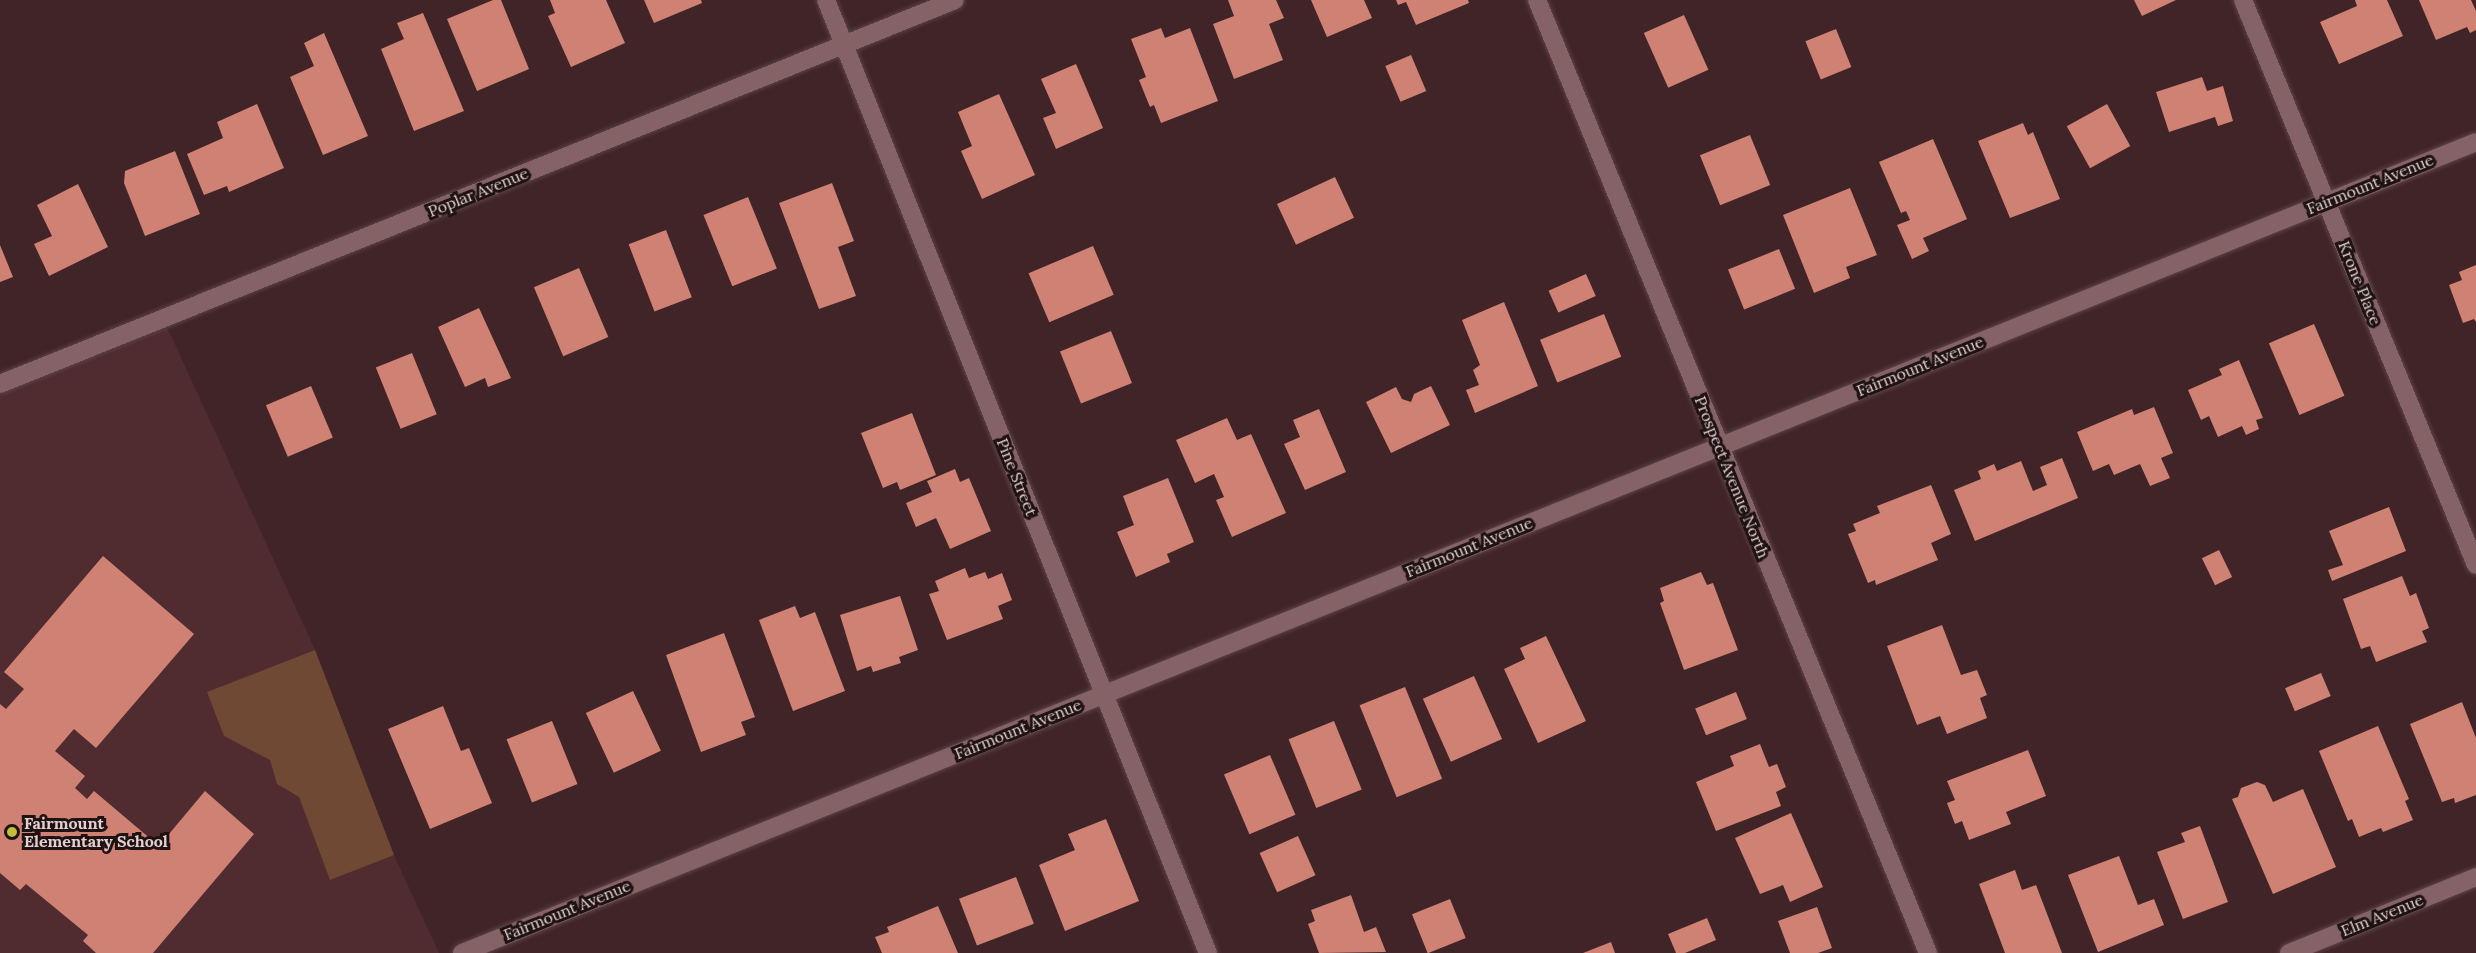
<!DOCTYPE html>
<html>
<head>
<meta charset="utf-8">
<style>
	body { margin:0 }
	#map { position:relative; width:2476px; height:953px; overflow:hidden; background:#412427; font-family:Lora,serif }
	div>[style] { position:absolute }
	.built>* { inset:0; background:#502b30 }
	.green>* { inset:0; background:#6f4933 }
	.building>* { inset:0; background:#cf8273; transform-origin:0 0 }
	.roads { filter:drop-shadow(0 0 2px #5b4346) drop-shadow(0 0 2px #5b4346) }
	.street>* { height:18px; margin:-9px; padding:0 9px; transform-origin:9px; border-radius:9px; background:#846265 }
	.dots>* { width:16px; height:16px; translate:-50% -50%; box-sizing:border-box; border:3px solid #1f1213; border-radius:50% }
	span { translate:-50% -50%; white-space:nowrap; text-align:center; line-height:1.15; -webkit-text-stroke:6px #1f1213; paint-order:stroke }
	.street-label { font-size:16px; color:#e4d0d1 }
	.poi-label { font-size:16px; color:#e4d0d1; font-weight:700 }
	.left { translate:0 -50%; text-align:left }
</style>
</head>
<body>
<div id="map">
	<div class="built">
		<div style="clip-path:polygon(163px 318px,315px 650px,394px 855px,439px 953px,0 953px,0 384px)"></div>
	</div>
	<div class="green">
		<div style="clip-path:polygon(315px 650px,394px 855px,330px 880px,299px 797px,277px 784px,270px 760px,224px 736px,207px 692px)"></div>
	</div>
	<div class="building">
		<div style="clip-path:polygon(493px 0,501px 0,529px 69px,477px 91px,447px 19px)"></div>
		<div style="clip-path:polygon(550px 0,606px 0,625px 43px,571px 67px,548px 16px,555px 13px)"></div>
		<div style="clip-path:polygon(644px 0,701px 0,702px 3px,654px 23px)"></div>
		<div style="clip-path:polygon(1228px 0,1276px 0,1284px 18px,1269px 24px,1283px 60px,1234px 79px,1213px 24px,1234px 16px)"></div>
		<div style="clip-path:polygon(1311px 0,1364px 0,1372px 18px,1327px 37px)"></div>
		<div style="clip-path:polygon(1396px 0,1468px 0,1469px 3px,1416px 25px,1406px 2px,1398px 5px)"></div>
		<div style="clip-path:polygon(2134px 0,2176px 0,2142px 16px)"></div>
		<div style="clip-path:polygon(2355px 0,2387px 0,2403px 36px,2339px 64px,2320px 22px,2357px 6px)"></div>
		<div style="clip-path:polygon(2419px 0,2471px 0,2476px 11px,2476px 30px,2470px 33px,2467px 27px,2436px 40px)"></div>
		<div style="clip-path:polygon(423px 13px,464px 111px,414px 131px,381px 49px,404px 39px,397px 23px)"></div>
		<div style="left:1684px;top:15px;width:60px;height:44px;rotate:66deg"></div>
		<div style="clip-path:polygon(1161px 28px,1165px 38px,1190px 28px,1218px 101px,1161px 123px,1154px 105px,1150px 107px,1139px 80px,1146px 77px,1131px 39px)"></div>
		<div style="left:1836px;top:29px;width:41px;height:33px;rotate:68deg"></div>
		<div style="clip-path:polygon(324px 33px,368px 136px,323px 155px,290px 77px,314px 66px,304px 43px)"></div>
		<div style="left:1411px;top:55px;width:39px;height:28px;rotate:67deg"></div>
		<div style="clip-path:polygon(1076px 64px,1103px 128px,1056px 149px,1043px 118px,1056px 113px,1041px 79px)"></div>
		<div style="clip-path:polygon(2202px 77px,2207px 91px,2223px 86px,2233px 121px,2218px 126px,2215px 117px,2169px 132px,2156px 92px)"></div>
		<div style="clip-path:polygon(999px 94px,1035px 175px,982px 199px,961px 151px,972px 146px,958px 112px)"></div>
		<div style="clip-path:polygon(257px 104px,284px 168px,229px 192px,227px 186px,204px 195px,187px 154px,223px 138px,217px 122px)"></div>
		<div style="left:2107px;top:104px;width:48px;height:46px;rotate:61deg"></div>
		<div style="clip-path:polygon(2023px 123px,2028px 135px,2033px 132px,2060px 199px,2010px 218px,1978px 141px)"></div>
		<div style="left:1750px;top:135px;width:54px;height:54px;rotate:68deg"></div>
		<div style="clip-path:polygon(1933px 139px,1967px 219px,1923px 238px,1929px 251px,1912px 259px,1897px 225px,1910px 220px,1906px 211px,1901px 213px,1879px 162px)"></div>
		<div style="clip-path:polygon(175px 151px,200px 214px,145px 236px,124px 183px,125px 171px)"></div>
		<div style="left:1335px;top:177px;width:45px;height:64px;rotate:65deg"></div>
		<div style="clip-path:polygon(832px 183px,854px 241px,838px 247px,856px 296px,819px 309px,779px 203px)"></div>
		<div style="clip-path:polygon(78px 184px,108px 247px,49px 276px,34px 244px,52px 236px,37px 205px)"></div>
		<div style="clip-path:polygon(1850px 188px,1877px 255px,1846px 267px,1850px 278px,1814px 293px,1783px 215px)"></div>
		<div style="left:748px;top:197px;width:77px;height:48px;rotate:68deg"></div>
		<div style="left:666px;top:230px;width:72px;height:40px;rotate:69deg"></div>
		<div style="clip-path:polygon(0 245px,13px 277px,0 282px)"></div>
		<div style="left:1093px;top:246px;width:53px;height:70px;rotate:67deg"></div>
		<div style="left:1779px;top:249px;width:43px;height:55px;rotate:68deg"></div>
		<div style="clip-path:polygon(2476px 265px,2476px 322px,2474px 319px,2463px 323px,2449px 285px,2462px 280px,2459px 272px)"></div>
		<div style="left:579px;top:268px;width:75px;height:49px;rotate:67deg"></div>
		<div style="left:1586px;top:274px;width:24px;height:41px;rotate:66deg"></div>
		<div style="clip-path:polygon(1504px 302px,1538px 386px,1475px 413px,1466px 390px,1479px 385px,1473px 370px,1480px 365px,1462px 320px)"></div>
		<div style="clip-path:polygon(479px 308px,511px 378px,488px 387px,485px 378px,465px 387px,438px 327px)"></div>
		<div style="left:1604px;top:314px;width:46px;height:69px;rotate:68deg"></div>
		<div style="left:2314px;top:324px;width:78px;height:49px;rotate:67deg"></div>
		<div style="left:1111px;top:331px;width:56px;height:55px;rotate:68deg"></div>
		<div style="left:412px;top:353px;width:66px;height:39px;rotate:68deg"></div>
		<div style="clip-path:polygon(2239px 360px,2263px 418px,2256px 420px,2259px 429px,2246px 435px,2242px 426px,2218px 437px,2209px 416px,2201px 420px,2188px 390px,2222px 375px,2219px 369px)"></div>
		<div style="left:311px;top:386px;width:56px;height:49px;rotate:67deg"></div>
		<div style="clip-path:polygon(1431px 386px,1450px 425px,1391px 453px,1366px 402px,1396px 387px,1402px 399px,1411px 402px,1414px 394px)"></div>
		<div style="clip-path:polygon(2154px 407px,2173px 453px,2161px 458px,2170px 478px,2150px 486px,2140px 464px,2114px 475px,2109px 464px,2093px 471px,2077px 432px,2132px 409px,2134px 415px)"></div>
		<div style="clip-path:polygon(1319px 409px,1346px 472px,1305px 490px,1284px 444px,1300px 437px,1293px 420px)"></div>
		<div style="clip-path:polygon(912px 413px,936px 475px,900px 490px,897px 482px,883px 488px,861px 433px)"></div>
		<div style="clip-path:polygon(1227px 418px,1237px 440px,1251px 434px,1286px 513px,1232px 537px,1216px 500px,1224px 497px,1214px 474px,1195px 483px,1176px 440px)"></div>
		<div style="clip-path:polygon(2062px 458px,2078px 498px,1975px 541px,1954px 490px,1981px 479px,1978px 471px,1994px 464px,1997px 471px,2021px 461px,2033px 491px,2047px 485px,2040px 467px)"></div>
		<div style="clip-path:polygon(955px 469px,960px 482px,969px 478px,991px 531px,950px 549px,936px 518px,916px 527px,906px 503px,932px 492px,927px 481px)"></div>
		<div style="clip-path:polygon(1168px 478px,1194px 542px,1167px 554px,1170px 562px,1136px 577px,1117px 532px,1134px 525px,1123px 496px)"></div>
		<div style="clip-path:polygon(1931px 485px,1951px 534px,1931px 543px,1938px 560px,1876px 585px,1875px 580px,1868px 583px,1848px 534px,1856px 531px,1853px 524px,1880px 513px,1877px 506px)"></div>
		<div style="clip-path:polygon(2389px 507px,2406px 551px,2332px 581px,2328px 570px,2343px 565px,2329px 531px)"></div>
		<div style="left:2219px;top:550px;width:30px;height:19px;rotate:64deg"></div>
		<div style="clip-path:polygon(103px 556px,194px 634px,96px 748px,74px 729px,55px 751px,85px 776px,75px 788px,87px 799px,94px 791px,159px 846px,205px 791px,254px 834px,153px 953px,96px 953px,83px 941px,88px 935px,26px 884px,20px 890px,0 873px,0 704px,6px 709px,24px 689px,4px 672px)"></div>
		<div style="clip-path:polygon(965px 568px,969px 578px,985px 572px,988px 579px,1002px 573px,1012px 600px,998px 606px,1003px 619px,947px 640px,929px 594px,939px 591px,935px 581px)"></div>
		<div style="clip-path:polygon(1701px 572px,1707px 585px,1713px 583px,1738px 650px,1684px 670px,1660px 603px,1664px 601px,1660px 588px)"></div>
		<div style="clip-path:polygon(2402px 576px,2410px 596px,2416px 593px,2429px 628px,2422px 631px,2427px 642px,2376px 662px,2370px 646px,2361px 649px,2343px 599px)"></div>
		<div style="clip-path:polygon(900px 596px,918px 650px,899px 657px,901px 663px,873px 672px,871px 666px,857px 671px,840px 615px)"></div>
		<div style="clip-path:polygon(795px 606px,800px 618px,815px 612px,845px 691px,793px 711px,759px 620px)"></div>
		<div style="clip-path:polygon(1942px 625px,1961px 675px,1977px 670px,1987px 695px,1980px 698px,1987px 718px,1947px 734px,1940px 716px,1917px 725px,1887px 646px)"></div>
		<div style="clip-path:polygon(724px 633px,755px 717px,741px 722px,746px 735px,701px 752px,666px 655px)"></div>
		<div style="clip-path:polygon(1546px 636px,1586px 721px,1538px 743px,1504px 669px,1525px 659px,1520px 648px)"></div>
		<div style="left:2321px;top:673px;width:25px;height:39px;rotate:67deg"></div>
		<div style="left:1474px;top:676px;width:69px;height:56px;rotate:66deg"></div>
		<div style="left:1405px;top:687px;width:99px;height:49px;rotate:68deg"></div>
		<div style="left:633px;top:691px;width:66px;height:52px;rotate:65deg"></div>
		<div style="left:1736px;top:692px;width:29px;height:44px;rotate:68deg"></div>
		<div style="clip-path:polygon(2462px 702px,2476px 738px,2476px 795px,2455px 803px,2454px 798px,2442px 802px,2410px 724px)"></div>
		<div style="clip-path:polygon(443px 706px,461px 751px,469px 748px,492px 803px,430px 829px,388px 729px)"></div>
		<div style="left:552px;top:721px;width:68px;height:49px;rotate:68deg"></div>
		<div style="left:1334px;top:721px;width:74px;height:49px;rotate:68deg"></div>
		<div style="clip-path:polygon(2378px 726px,2409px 799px,2405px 801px,2413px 820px,2383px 832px,2381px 828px,2359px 837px,2352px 819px,2348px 821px,2319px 751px)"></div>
		<div style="clip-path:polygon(1760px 744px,1769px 767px,1777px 764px,1786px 787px,1776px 792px,1781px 806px,1716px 831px,1696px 782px,1734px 766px,1730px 756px)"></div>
		<div style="clip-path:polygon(2028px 750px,2046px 796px,2006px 812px,2011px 824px,1969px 840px,1962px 821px,1955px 824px,1947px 803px,1955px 800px,1947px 781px)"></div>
		<div style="left:1270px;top:755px;width:65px;height:50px;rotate:67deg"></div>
		<div style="clip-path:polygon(2257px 782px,2265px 785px,2273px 802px,2303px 789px,2336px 867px,2273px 894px,2232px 799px,2238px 797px,2241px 788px)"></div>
		<div style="clip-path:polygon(1791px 813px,1823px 887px,1790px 902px,1783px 885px,1760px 894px,1735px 838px)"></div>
		<div style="clip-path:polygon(1106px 819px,1139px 901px,1065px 931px,1039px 865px,1075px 850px,1068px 834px)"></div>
		<div style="clip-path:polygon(2200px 826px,2228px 902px,2183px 919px,2157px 852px,2185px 842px,2181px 833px)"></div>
		<div style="left:1298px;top:836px;width:43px;height:42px;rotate:66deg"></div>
		<div style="clip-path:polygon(2119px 856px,2138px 905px,2154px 899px,2164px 925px,2098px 952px,2068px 875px)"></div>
		<div style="clip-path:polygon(2015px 870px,2022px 890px,2036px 885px,2062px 953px,2005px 953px,1979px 884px)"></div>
		<div style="left:1016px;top:877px;width:50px;height:61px;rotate:69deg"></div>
		<div style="clip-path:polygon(1351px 895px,1364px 932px,1376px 927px,1386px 952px,1319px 953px,1308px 924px,1315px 921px,1311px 910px)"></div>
		<div style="left:1450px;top:899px;width:42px;height:41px;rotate:68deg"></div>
		<div style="clip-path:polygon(938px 906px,958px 953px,882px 953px,875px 937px,889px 932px,887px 927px)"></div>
		<div style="clip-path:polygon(1817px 907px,1832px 948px,1818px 953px,1790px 953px,1778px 921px)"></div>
		<div style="clip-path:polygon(1707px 918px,1716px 940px,1685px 953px,1676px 953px,1668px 934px)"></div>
		<div style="clip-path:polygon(1611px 942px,1615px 953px,1583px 953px)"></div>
	</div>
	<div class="roads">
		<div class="street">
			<div style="left:826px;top:0;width:1027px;rotate:68.16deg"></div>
			<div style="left:1537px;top:0;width:1030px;rotate:67.69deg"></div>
			<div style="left:2243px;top:0;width:611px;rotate:67.59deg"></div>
			<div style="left:0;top:384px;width:1029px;rotate:-21.9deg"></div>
			<div style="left:462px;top:953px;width:2171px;rotate:-21.93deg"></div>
			<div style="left:2289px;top:953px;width:202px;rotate:-22.1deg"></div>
		</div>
	</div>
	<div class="dots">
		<div style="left:12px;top:832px;background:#c3bd3e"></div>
	</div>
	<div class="street-label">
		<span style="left:2370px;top:184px;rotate:-22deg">Fairmount Avenue</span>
		<span style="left:478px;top:192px;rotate:-22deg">Poplar Avenue</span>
		<span style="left:2360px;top:283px;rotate:68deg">Krone Place</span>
		<span style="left:1920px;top:366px;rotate:-22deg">Fairmount Avenue</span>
		<span style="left:1017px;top:477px;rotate:68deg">Pine Street</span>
		<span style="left:1732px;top:477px;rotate:68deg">Prospect Avenue North</span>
		<span style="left:1469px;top:547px;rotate:-22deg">Fairmount Avenue</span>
		<span style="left:1018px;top:729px;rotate:-22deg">Fairmount Avenue</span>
		<span style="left:567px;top:910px;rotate:-22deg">Fairmount Avenue</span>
		<span style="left:2382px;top:915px;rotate:-22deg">Elm Avenue</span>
	</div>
	<div class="poi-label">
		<span class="left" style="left:24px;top:832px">Fairmount<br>Elementary School</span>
	</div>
</div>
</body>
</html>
